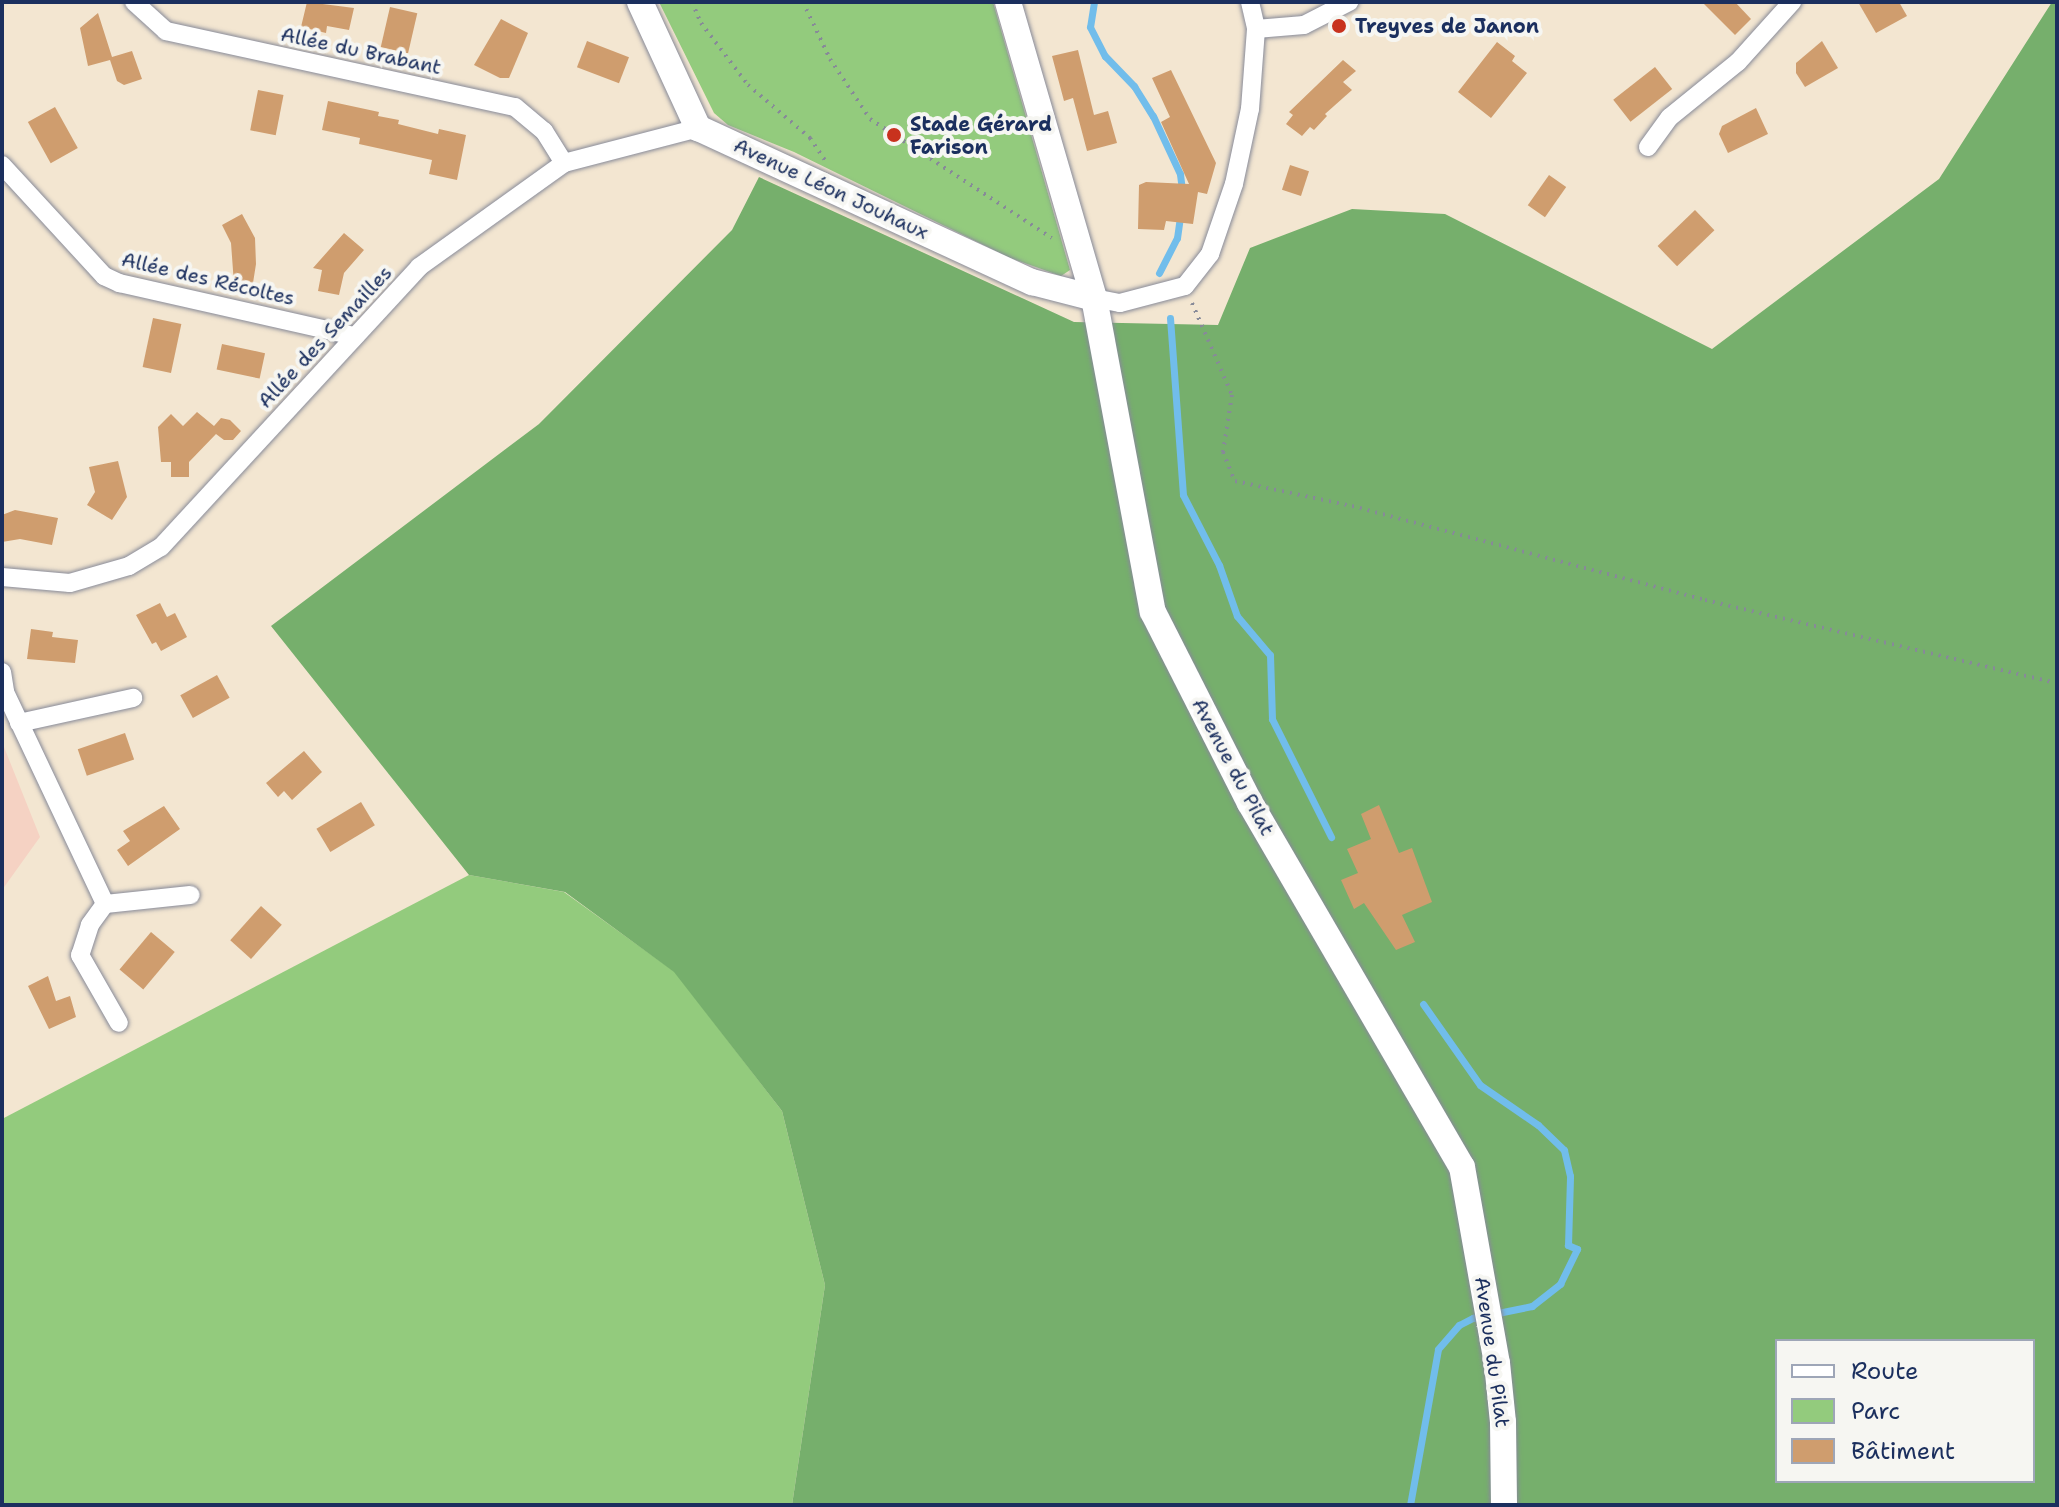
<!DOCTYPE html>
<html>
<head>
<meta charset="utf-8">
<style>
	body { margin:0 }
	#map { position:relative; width:2059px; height:1507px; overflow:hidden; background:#f3e6d1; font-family:"Shantell Sans",sans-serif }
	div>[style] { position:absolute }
	.built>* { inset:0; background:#f5d2c3 }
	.green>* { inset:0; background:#93cb7d }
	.forest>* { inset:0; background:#76af6c }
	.stream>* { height:7px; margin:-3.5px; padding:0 3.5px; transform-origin:3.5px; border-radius:3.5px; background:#71bdeb }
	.building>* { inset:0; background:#cf9d6e; transform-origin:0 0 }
	.path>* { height:4px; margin-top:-2px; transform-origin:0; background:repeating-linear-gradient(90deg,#878a98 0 2px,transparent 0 8px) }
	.roads { filter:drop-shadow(0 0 2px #878a98) drop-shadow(0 0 2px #878a98) }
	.street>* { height:18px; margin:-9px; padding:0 9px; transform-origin:9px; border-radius:9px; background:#fff }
	.secondary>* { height:26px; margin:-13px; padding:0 13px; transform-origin:13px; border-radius:13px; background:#fff }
	.dots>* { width:22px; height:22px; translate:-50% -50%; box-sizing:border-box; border:4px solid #f6f6f2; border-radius:50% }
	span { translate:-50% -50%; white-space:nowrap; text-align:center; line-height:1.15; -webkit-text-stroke:8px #f6f6f2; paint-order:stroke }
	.poi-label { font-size:20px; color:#1b2f5e; font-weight:700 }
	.left { translate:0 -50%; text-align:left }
	.street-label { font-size:20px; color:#1b2f5e }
	.frame { position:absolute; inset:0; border:4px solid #1b2f5e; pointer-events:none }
	.legend { position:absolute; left:1775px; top:1339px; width:260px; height:144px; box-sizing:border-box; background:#f6f6f2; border:2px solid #9ea6b7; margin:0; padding:10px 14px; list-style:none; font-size:24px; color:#1b2f5e }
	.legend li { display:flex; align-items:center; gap:16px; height:40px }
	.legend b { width:40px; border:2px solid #9ea6b7 }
</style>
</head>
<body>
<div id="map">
	<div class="built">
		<div style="clip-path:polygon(2px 742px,40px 837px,2px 890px)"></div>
	</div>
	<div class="green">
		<div style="clip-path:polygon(659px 2px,993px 2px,1070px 270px,1061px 276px,1010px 258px,794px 152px,728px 125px,714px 113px)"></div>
		<div style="clip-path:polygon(469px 875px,564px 892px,675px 972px,782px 1111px,825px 1285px,792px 1505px,2px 1505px,2px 1119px)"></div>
	</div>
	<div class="forest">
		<div style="clip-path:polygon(evenodd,2052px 2px,2057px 2px,2057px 1505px,792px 1505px,825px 1285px,782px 1111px,674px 972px,565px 892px,469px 875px,271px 626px,539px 424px,732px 230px,759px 177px,1074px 322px,1218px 325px,1250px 248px,1352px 209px,1445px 214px,1712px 349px,1939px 179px,2052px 2px,1777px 1341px,2033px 1341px,2033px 1481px,1777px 1481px,1777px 1341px)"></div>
	</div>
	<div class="stream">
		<div style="left:1094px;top:2px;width:25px;rotate:99deg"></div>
		<div style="left:1090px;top:27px;width:33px;rotate:63deg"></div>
		<div style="left:1105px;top:56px;width:42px;rotate:46deg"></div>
		<div style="left:1134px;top:86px;width:36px;rotate:58deg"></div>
		<div style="left:1153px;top:116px;width:64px;rotate:65deg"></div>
		<div style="left:1180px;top:174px;width:17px;rotate:83deg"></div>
		<div style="left:1159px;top:273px;width:39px;rotate:-63deg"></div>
		<div style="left:1177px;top:238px;width:22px;rotate:-82deg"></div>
		<div style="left:1170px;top:318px;width:177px;rotate:85.8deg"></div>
		<div style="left:1183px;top:495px;width:79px;rotate:62.8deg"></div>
		<div style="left:1219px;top:565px;width:54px;rotate:70.6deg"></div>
		<div style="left:1237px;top:616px;width:51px;rotate:49.8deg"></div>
		<div style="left:1270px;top:655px;width:64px;rotate:88.2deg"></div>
		<div style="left:1272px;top:719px;width:132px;rotate:63.4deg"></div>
		<div style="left:1410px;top:1505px;width:158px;rotate:-79.8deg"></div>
		<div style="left:1438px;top:1349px;width:32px;rotate:-49deg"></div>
		<div style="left:1459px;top:1325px;width:16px;rotate:-27deg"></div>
		<div style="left:1473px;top:1318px;width:60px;rotate:-11.5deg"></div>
		<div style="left:1532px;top:1306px;width:36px;rotate:-38deg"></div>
		<div style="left:1560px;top:1284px;width:39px;rotate:-64deg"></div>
		<div style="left:1577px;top:1249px;width:10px;rotate:-156deg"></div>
		<div style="left:1568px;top:1245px;width:69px;rotate:-88.3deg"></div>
		<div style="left:1570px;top:1176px;width:27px;rotate:-103deg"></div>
		<div style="left:1564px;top:1150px;width:36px;rotate:-136deg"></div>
		<div style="left:1538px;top:1125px;width:70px;rotate:-145.4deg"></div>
		<div style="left:1480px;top:1085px;width:99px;rotate:-125.1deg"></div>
	</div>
	<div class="building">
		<div style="clip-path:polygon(307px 2px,354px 8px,349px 30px,327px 26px,326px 33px,301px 27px)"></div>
		<div style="clip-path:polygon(1702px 2px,1735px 2px,1751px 19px,1735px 35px)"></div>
		<div style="clip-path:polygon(1858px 2px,1899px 2px,1907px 16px,1876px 33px)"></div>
		<div style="left:390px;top:7px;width:28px;height:41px;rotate:13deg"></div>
		<div style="clip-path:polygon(98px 13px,112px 57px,132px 51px,142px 79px,124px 85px,117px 81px,110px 60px,88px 66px,80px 28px)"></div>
		<div style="clip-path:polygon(501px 19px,528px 33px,509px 78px,500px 78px,474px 65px)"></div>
		<div style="left:587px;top:41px;width:45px;height:28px;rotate:21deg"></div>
		<div style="clip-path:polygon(1822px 41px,1838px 68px,1805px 87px,1796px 73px,1796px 63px)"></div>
		<div style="clip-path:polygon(1497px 42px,1515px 56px,1512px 61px,1527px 73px,1491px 118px,1458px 92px)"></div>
		<div style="clip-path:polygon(1078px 50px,1094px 115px,1108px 111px,1117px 143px,1087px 151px,1073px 98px,1064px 101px,1052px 56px)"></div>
		<div style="clip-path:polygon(1343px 60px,1356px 71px,1343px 82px,1352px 90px,1325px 114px,1327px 116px,1314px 130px,1310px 127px,1302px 136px,1286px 124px,1293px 115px,1289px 112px)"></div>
		<div style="left:1655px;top:67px;width:28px;height:53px;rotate:52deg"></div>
		<div style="clip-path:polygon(1171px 70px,1216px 163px,1207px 194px,1198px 192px,1193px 224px,1166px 221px,1164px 230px,1138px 229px,1139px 185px,1146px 182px,1189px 184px,1161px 122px,1170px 117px,1152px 78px)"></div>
		<div style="left:258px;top:90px;width:26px;height:41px;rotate:11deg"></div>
		<div style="clip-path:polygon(328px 101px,379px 112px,378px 116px,399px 120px,398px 124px,438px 134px,439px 129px,466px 135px,457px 180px,429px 174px,432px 160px,359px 144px,360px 138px,322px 130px)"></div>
		<div style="left:55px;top:107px;width:47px;height:31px;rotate:61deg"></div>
		<div style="clip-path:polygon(1756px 108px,1768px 134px,1728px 153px,1719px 134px,1722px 126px)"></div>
		<div style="left:1290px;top:165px;width:20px;height:26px;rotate:18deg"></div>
		<div style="left:1549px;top:175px;width:21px;height:37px;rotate:35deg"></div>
		<div style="left:1695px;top:210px;width:28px;height:52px;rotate:46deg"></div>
		<div style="clip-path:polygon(242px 214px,255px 238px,256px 264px,253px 283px,234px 284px,231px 243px,222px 225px)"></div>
		<div style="clip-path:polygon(344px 233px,364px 250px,344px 273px,339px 295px,318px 291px,322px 270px,313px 268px)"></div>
		<div style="left:153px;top:318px;width:29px;height:50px;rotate:12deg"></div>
		<div style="left:222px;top:344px;width:44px;height:26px;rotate:12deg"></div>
		<div style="clip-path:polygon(197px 412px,214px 426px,221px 418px,230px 420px,241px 431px,233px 440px,224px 440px,216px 434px,189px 462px,189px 477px,171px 477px,171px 462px,161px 462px,158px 427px,171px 414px,183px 426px)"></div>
		<div style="clip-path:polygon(118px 461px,127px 497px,112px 520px,87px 505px,95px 492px,89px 467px)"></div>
		<div style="clip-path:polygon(15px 510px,58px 518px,52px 545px,20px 539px,2px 542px,2px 515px)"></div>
		<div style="clip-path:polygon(160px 603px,167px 617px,175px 613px,187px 637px,161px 651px,156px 642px,152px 644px,136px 615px)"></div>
		<div style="clip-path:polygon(31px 629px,53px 632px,52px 637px,78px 640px,75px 663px,27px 659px)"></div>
		<div style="left:217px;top:675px;width:26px;height:42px;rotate:61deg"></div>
		<div style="left:125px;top:733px;width:28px;height:50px;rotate:71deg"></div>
		<div style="clip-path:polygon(304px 751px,322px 772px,292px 800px,284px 791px,278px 797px,266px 783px)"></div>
		<div style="left:361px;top:802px;width:27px;height:52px;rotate:59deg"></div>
		<div style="clip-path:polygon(1379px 805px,1399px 853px,1412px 848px,1432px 902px,1402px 915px,1415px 942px,1396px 950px,1364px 903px,1354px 909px,1341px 880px,1358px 873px,1347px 849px,1371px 839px,1361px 814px)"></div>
		<div style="clip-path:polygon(164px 806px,180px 829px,128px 866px,117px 850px,130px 841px,123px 831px)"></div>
		<div style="left:261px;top:906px;width:28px;height:46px;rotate:42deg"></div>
		<div style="left:151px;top:932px;width:31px;height:49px;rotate:40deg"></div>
		<div style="clip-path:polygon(48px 976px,56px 1001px,70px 996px,76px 1017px,49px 1029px,28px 986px)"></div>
	</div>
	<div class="path">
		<div style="left:692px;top:2px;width:23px;rotate:67deg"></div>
		<div style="left:701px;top:23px;width:78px;rotate:52.8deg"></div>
		<div style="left:748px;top:85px;width:82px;rotate:40.5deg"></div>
		<div style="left:810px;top:138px;width:27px;rotate:56deg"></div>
		<div style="left:803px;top:2px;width:63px;rotate:64.7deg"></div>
		<div style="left:830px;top:59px;width:72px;rotate:56.3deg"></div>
		<div style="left:870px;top:119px;width:217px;rotate:33.2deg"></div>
		<div style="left:1192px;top:303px;width:100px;rotate:66.5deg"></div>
		<div style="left:1232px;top:395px;width:58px;rotate:99deg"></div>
		<div style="left:1223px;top:452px;width:31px;rotate:68deg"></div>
		<div style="left:1235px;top:481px;width:120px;rotate:12.1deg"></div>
		<div style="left:1352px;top:506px;width:365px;rotate:14.9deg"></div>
		<div style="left:1705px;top:600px;width:362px;rotate:13.3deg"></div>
	</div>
	<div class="roads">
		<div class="street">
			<div style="left:134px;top:2px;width:43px;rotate:42.2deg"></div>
			<div style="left:166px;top:31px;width:357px;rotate:12.3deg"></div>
			<div style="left:515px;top:107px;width:38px;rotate:40deg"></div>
			<div style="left:544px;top:131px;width:38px;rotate:58deg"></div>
			<div style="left:1250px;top:2px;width:28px;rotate:77deg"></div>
			<div style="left:1648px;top:147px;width:37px;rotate:-54deg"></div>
			<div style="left:1670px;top:117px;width:87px;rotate:-39deg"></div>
			<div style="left:1738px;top:62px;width:81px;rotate:-48deg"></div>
			<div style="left:2px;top:165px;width:151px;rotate:47.4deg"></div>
			<div style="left:104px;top:276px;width:17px;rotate:25deg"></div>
			<div style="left:119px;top:283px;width:242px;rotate:12.7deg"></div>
			<div style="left:1094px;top:298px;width:26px;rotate:11deg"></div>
			<div style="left:1120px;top:303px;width:67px;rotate:-14.7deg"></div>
			<div style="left:1185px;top:286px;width:41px;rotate:-52deg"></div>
			<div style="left:1210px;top:254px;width:74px;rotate:-71.1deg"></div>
			<div style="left:1234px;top:184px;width:77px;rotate:-78deg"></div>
			<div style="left:1250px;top:109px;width:80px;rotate:-85.7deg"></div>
			<div style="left:1256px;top:29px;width:48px;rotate:-4.8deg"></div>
			<div style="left:1304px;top:25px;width:51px;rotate:-27.1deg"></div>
			<div style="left:2px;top:577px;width:68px;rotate:5deg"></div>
			<div style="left:70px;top:583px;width:61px;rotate:-16.1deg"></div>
			<div style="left:129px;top:566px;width:37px;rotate:-31deg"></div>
			<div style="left:161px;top:547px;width:381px;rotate:-47.3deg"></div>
			<div style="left:419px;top:267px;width:178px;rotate:-35.6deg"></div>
			<div style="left:564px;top:163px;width:138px;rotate:-14.6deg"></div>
			<div style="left:2px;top:672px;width:20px;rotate:81deg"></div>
			<div style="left:5px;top:692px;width:234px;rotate:64.7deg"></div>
			<div style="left:105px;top:904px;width:26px;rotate:126deg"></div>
			<div style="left:90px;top:925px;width:32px;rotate:108deg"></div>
			<div style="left:80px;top:955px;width:78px;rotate:60.2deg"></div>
			<div style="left:19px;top:723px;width:117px;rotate:-12.4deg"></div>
			<div style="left:105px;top:904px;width:86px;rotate:-6deg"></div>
		</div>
		<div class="secondary">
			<div style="left:640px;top:2px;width:139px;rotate:65.3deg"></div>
			<div style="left:698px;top:128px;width:368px;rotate:24.8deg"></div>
			<div style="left:1032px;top:282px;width:64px;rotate:14.5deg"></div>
			<div style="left:1008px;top:2px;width:308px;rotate:73.8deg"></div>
			<div style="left:1094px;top:298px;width:319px;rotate:79.4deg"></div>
			<div style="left:1153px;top:612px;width:214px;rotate:63.1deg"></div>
			<div style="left:1250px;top:803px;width:421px;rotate:59.8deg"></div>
			<div style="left:1462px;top:1167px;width:199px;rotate:79.9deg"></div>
			<div style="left:1497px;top:1363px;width:59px;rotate:84.2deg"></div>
			<div style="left:1503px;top:1422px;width:83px;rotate:89.3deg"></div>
		</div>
	</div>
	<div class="dots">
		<div style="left:1339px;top:26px;background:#c8321e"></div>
		<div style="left:894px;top:135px;background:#c8321e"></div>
	</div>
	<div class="poi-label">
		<span class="left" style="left:1355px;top:26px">Treyves de Janon</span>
		<span class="left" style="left:910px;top:136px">Stade Gérard<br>Farison</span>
	</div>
	<div class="street-label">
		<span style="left:361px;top:51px;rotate:12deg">Allée du Brabant</span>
		<span style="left:831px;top:189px;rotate:25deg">Avenue Léon Jouhaux</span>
		<span style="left:208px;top:279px;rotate:13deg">Allée des Récoltes</span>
		<span style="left:325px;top:337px;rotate:-47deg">Allée des Semailles</span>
		<span style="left:1233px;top:767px;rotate:62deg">Avenue du Pilat</span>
		<span style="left:1492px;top:1352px;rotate:82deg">Avenue du Pilat</span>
	</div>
	<div class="frame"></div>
	<ul class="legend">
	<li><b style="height:10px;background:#fff"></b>Route</li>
	<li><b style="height:22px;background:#93cb7d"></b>Parc</li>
	<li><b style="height:22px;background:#cf9d6e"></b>Bâtiment</li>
	</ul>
</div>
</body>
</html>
